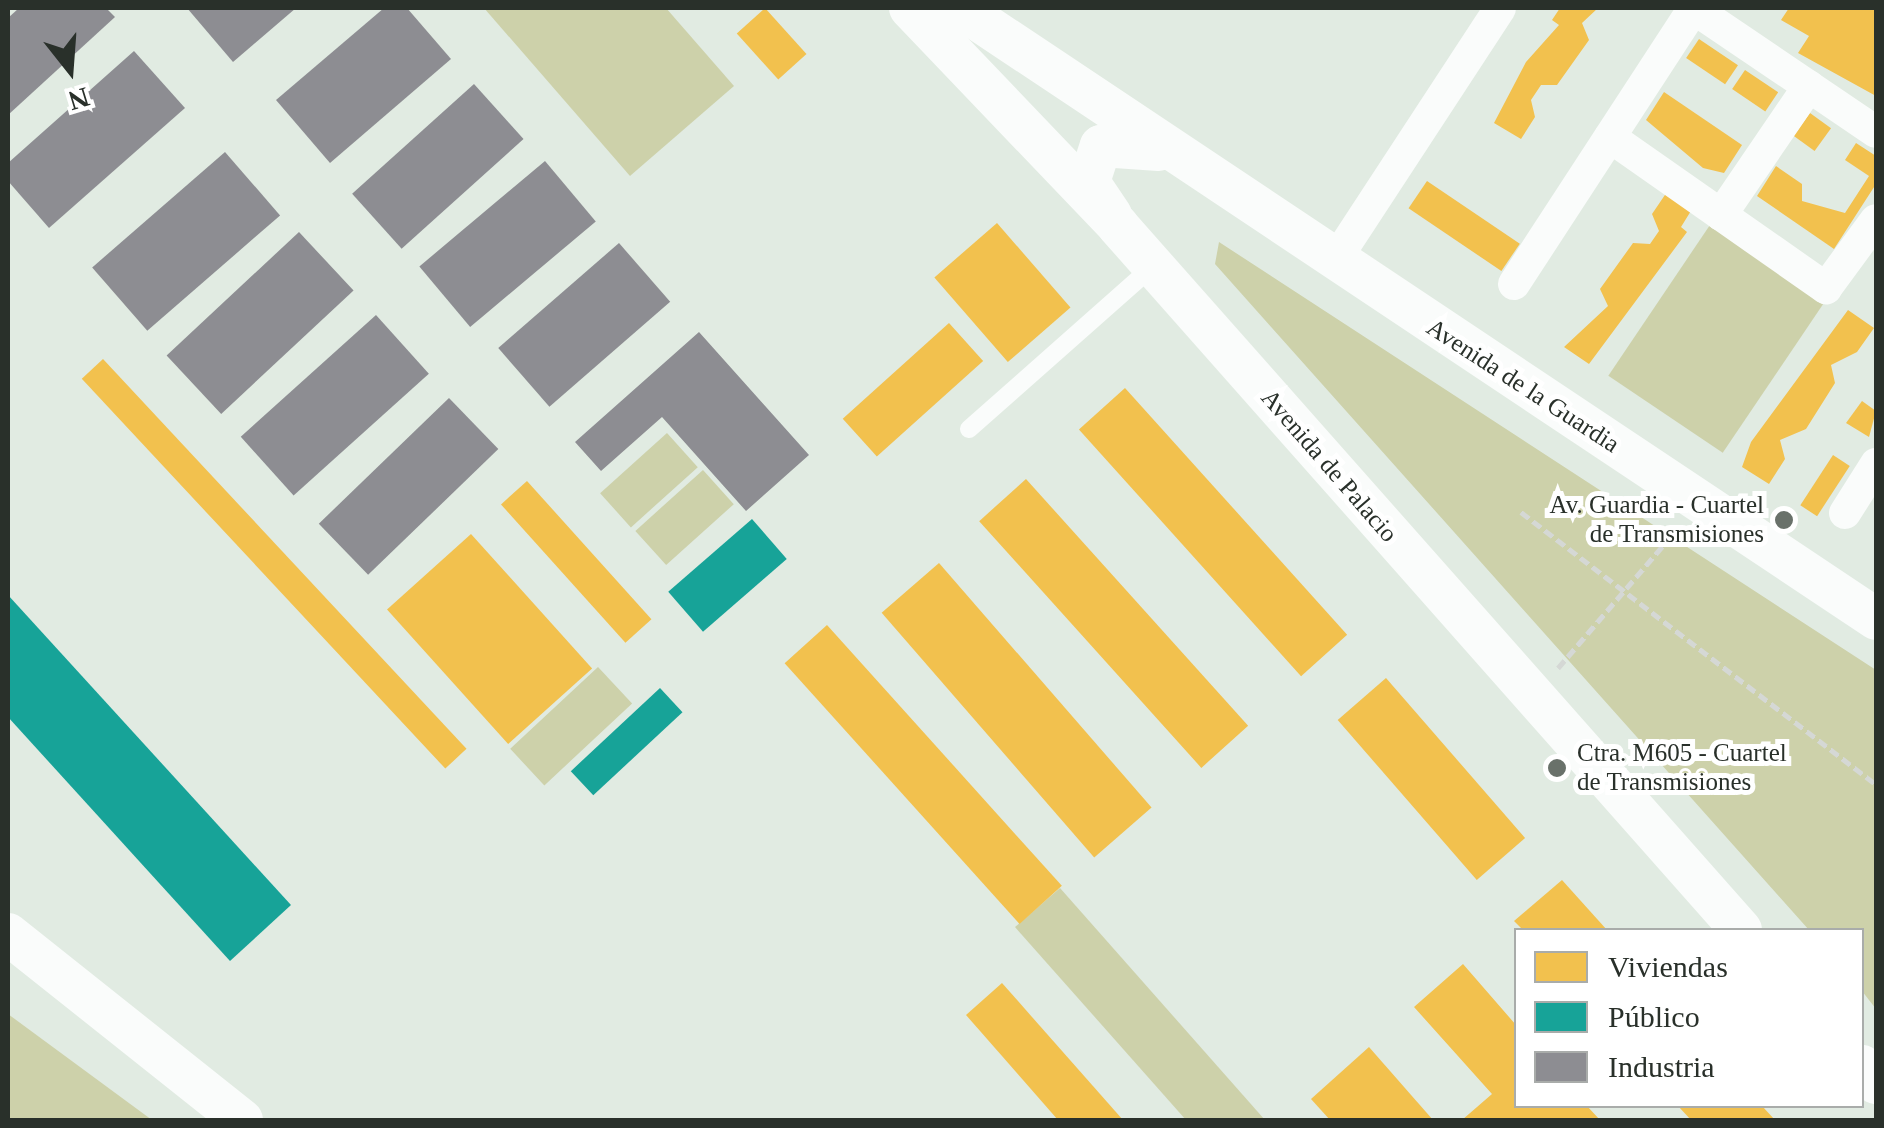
<!DOCTYPE html>
<html>
<head>
<meta charset="utf-8">
<style>
	body { margin:0 }
	#map { position:relative; width:1884px; height:1128px; overflow:hidden; background:#e1ebe2; font-family:"Times New Roman",serif }
	div>[style] { position:absolute }
	.green>* { inset:0; background:#cdd1aa; transform-origin:0 0 }
	.homes>* { inset:0; background:#f2c14e; transform-origin:0 0 }
	.public>* { inset:0; background:#17a398; transform-origin:0 0 }
	.industry>* { inset:0; background:#8d8d92; transform-origin:0 0 }
	.path>* { height:5px; margin-top:-2.5px; transform-origin:0; background:repeating-linear-gradient(90deg,#d5d8d5 0 10px,transparent 0 15px) }
	.service>* { height:18px; margin:-9px; padding:0 9px; transform-origin:9px; border-radius:9px; background:#fafcfb }
	.minor>* { height:32px; margin:-16px; padding:0 16px; transform-origin:16px; border-radius:16px; background:#fafcfb }
	.tertiary>* { height:42px; margin:-21px; padding:0 21px; transform-origin:21px; border-radius:21px; background:#fafcfb }
	.dots>* { width:28px; height:28px; translate:-50% -50%; box-sizing:border-box; border:5px solid #fff; border-radius:50% }
	span { translate:-50% -50%; white-space:nowrap; text-align:center; line-height:1.15; -webkit-text-stroke:10px #fff; paint-order:stroke }
	.street-label { font-size:25px; color:#29302a }
	.poi-label { font-size:25px; color:#29302a }
	.right { translate:-100% -50%; text-align:right }
	.left { translate:0 -50%; text-align:left }
	.frame { position:absolute; inset:0; border:10px solid #29302a; pointer-events:none }
	.legend { position:absolute; left:1514px; top:928px; width:350px; height:180px; box-sizing:border-box; background:#fff; border:2px solid #a9acaa; margin:0; padding:12px 18px; list-style:none; font-size:30px; color:#29302a }
	.legend li { display:flex; align-items:center; gap:20px; height:50px }
	.legend b { width:50px; border:2px solid #a9acaa }
	.north { position:absolute; left:20px; top:20px; width:100px; height:100px; -webkit-text-stroke:8px #fff; paint-order:stroke; rotate:163deg; font-size:28px; font-weight:700; line-height:40px; text-align:center; color:#29302a }
	.north::after { content:''; display:block; margin:auto; width:35px; height:45px; background:#29302a; clip-path:polygon(50% 0,100% 100%,50% 72%,0 100%) }
</style>
</head>
<body>
<div id="map">
	<div class="green">
		<div style="clip-path:polygon(484px 8px,666px 8px,734px 86px,630px 176px)"></div>
		<div style="left:1714px;top:219px;width:138px;height:189px;rotate:34deg"></div>
		<div style="clip-path:polygon(1219px 242px,1876px 670px,1876px 1009px,1862px 991px,1862px 930px,1809px 930px,1215px 264px)"></div>
		<div style="left:667px;top:433px;width:46px;height:90px;rotate:48deg"></div>
		<div style="left:703px;top:470px;width:46px;height:91px;rotate:48deg"></div>
		<div style="left:598px;top:667px;width:50px;height:120px;rotate:47deg"></div>
		<div style="clip-path:polygon(1060px 888px,1265px 1120px,1186px 1120px,1015px 927px)"></div>
		<div style="clip-path:polygon(8px 1014px,152px 1120px,8px 1120px)"></div>
	</div>
	<div class="homes">
		<div style="left:765px;top:8px;width:62px;height:38px;rotate:48deg"></div>
		<div style="clip-path:polygon(1560px 8px,1598px 8px,1582px 23px,1589px 40px,1557px 85px,1541px 85px,1531px 100px,1535px 117px,1521px 139px,1494px 123px,1526px 62px,1559px 25px,1552px 20px)"></div>
		<div style="clip-path:polygon(1789px 8px,1876px 8px,1876px 96px,1798px 53px,1809px 36px,1781px 20px)"></div>
		<div style="left:1699px;top:39px;width:47px;height:23px;rotate:34deg"></div>
		<div style="left:1745px;top:70px;width:40px;height:23px;rotate:34deg"></div>
		<div style="clip-path:polygon(1664px 92px,1742px 145px,1724px 173px,1703px 168px,1646px 120px)"></div>
		<div style="left:1810px;top:113px;width:26px;height:28px;rotate:36deg"></div>
		<div style="clip-path:polygon(1856px 143px,1876px 156px,1876px 184px,1834px 249px,1757px 196px,1776px 166px,1802px 184px,1802px 201px,1845px 213px,1869px 176px,1845px 160px)"></div>
		<div style="left:1427px;top:181px;width:112px;height:33px;rotate:34deg"></div>
		<div style="clip-path:polygon(1669px 189px,1694px 206px,1681px 227px,1687px 232px,1589px 364px,1564px 347px,1608px 306px,1600px 289px,1633px 243px,1650px 244px,1659px 231px,1652px 214px)"></div>
		<div style="left:997px;top:223px;width:112px;height:83px;rotate:49deg"></div>
		<div style="clip-path:polygon(1848px 310px,1874px 328px,1857px 352px,1831px 365px,1835px 383px,1806px 429px,1780px 440px,1785px 459px,1769px 484px,1742px 467px,1751px 442px)"></div>
		<div style="left:949px;top:323px;width:51px;height:143px;rotate:48deg"></div>
		<div style="left:103px;top:359px;width:533px;height:29px;rotate:47deg"></div>
		<div style="left:1125px;top:388px;width:332px;height:62px;rotate:48deg"></div>
		<div style="clip-path:polygon(1862px 401px,1876px 411px,1869px 437px,1846px 423px)"></div>
		<div style="left:1833px;top:455px;width:20px;height:60px;rotate:33deg"></div>
		<div style="left:1026px;top:479px;width:332px;height:63px;rotate:48deg"></div>
		<div style="left:527px;top:481px;width:186px;height:35px;rotate:48deg"></div>
		<div style="left:471px;top:534px;width:181px;height:113px;rotate:48deg"></div>
		<div style="left:939px;top:563px;width:324px;height:76px;rotate:49deg"></div>
		<div style="left:827px;top:625px;width:351px;height:57px;rotate:48deg"></div>
		<div style="left:1386px;top:678px;width:212px;height:64px;rotate:49deg"></div>
		<div style="clip-path:polygon(1562px 880px,1607px 930px,1523px 930px,1514px 921px)"></div>
		<div style="clip-path:polygon(1463px 964px,1516px 1025px,1516px 1106px,1587px 1106px,1600px 1120px,1462px 1120px,1492px 1094px,1414px 1007px)"></div>
		<div style="clip-path:polygon(1002px 983px,1123px 1120px,1058px 1120px,966px 1015px)"></div>
		<div style="clip-path:polygon(1369px 1047px,1433px 1120px,1330px 1120px,1311px 1099px)"></div>
		<div style="clip-path:polygon(1678px 1106px,1762px 1106px,1775px 1120px,1691px 1120px)"></div>
	</div>
	<div class="public">
		<div style="left:752px;top:519px;width:53px;height:111px;rotate:49deg"></div>
		<div style="clip-path:polygon(8px 595px,291px 905px,230px 961px,8px 717px)"></div>
		<div style="left:660px;top:688px;width:33px;height:122px;rotate:47deg"></div>
	</div>
	<div class="industry">
		<div style="clip-path:polygon(19px 8px,106px 8px,115px 17px,8px 115px,8px 18px)"></div>
		<div style="clip-path:polygon(187px 8px,296px 8px,233px 62px)"></div>
		<div style="clip-path:polygon(384px 8px,407px 8px,451px 59px,330px 163px,276px 100px)"></div>
		<div style="clip-path:polygon(134px 51px,185px 108px,49px 228px,8px 181px,8px 163px)"></div>
		<div style="left:474px;top:84px;width:74px;height:164px;rotate:48deg"></div>
		<div style="left:225px;top:152px;width:84px;height:176px;rotate:49deg"></div>
		<div style="left:545px;top:161px;width:79px;height:164px;rotate:50deg"></div>
		<div style="left:299px;top:232px;width:80px;height:181px;rotate:47deg"></div>
		<div style="left:619px;top:243px;width:78px;height:160px;rotate:49deg"></div>
		<div style="left:376px;top:315px;width:79px;height:182px;rotate:48deg"></div>
		<div style="clip-path:polygon(699px 332px,809px 455px,746px 511px,662px 417px,601px 471px,575px 442px)"></div>
		<div style="left:449px;top:398px;width:71px;height:181px;rotate:46deg"></div>
	</div>
	<div class="path">
		<div style="left:1521px;top:512px;width:447px;rotate:37.5deg"></div>
		<div style="left:1558px;top:668px;width:183px;rotate:-49.4deg"></div>
	</div>
	<div class="service">
		<div style="left:969px;top:429px;width:246px;rotate:-41.5deg"></div>
	</div>
	<div class="minor">
		<div style="left:1693px;top:8px;width:221px;rotate:34.1deg"></div>
		<div style="left:1610px;top:137px;width:264px;rotate:35deg"></div>
		<div style="left:1826px;top:288px;width:84px;rotate:-53.7deg"></div>
		<div style="left:1721px;top:215px;width:156px;rotate:-55.7deg"></div>
		<div style="left:1334px;top:262px;width:303px;rotate:-56.8deg"></div>
		<div style="left:1514px;top:284px;width:330px;rotate:-56.9deg"></div>
		<div style="left:1845px;top:513px;width:58px;rotate:-57.7deg"></div>
	</div>
	<div class="tertiary">
		<div style="left:910px;top:8px;width:301px;rotate:46.3deg"></div>
		<div style="left:1118px;top:226px;width:940px;rotate:48.49deg"></div>
		<div style="left:960px;top:8px;width:1101px;rotate:33.7deg"></div>
		<div style="left:1111px;top:215px;width:40px;rotate:-124deg"></div>
		<div style="left:1089px;top:182px;width:38px;rotate:-72deg"></div>
		<div style="left:1101px;top:146px;width:58px;rotate:3.9deg"></div>
		<div style="left:8px;top:934px;width:299px;rotate:38.5deg"></div>
		<div style="left:1862px;top:1066px;width:22px;rotate:51deg"></div>
	</div>
	<div class="dots">
		<div style="left:1784px;top:520px;background:#69716a"></div>
		<div style="left:1557px;top:768px;background:#69716a"></div>
	</div>
	<div class="street-label">
		<span style="left:1523px;top:386px;rotate:33deg">Avenida de la Guardia</span>
		<span style="left:1329px;top:466px;rotate:49deg">Avenida de Palacio</span>
	</div>
	<div class="poi-label">
		<span class="right" style="left:1764px;top:520px">Av. Guardia - Cuartel<br>de Transmisiones</span>
		<span class="left" style="left:1577px;top:768px">Ctra. M605 - Cuartel<br>de Transmisiones</span>
	</div>
	<div class="frame"></div>
	<ul class="legend">
	<li><b style="height:28px;background:#f2c14e"></b>Viviendas</li>
	<li><b style="height:28px;background:#17a398"></b>Público</li>
	<li><b style="height:28px;background:#8d8d92"></b>Industria</li>
	</ul>
	<div class="north">N</div>
</div>
</body>
</html>
